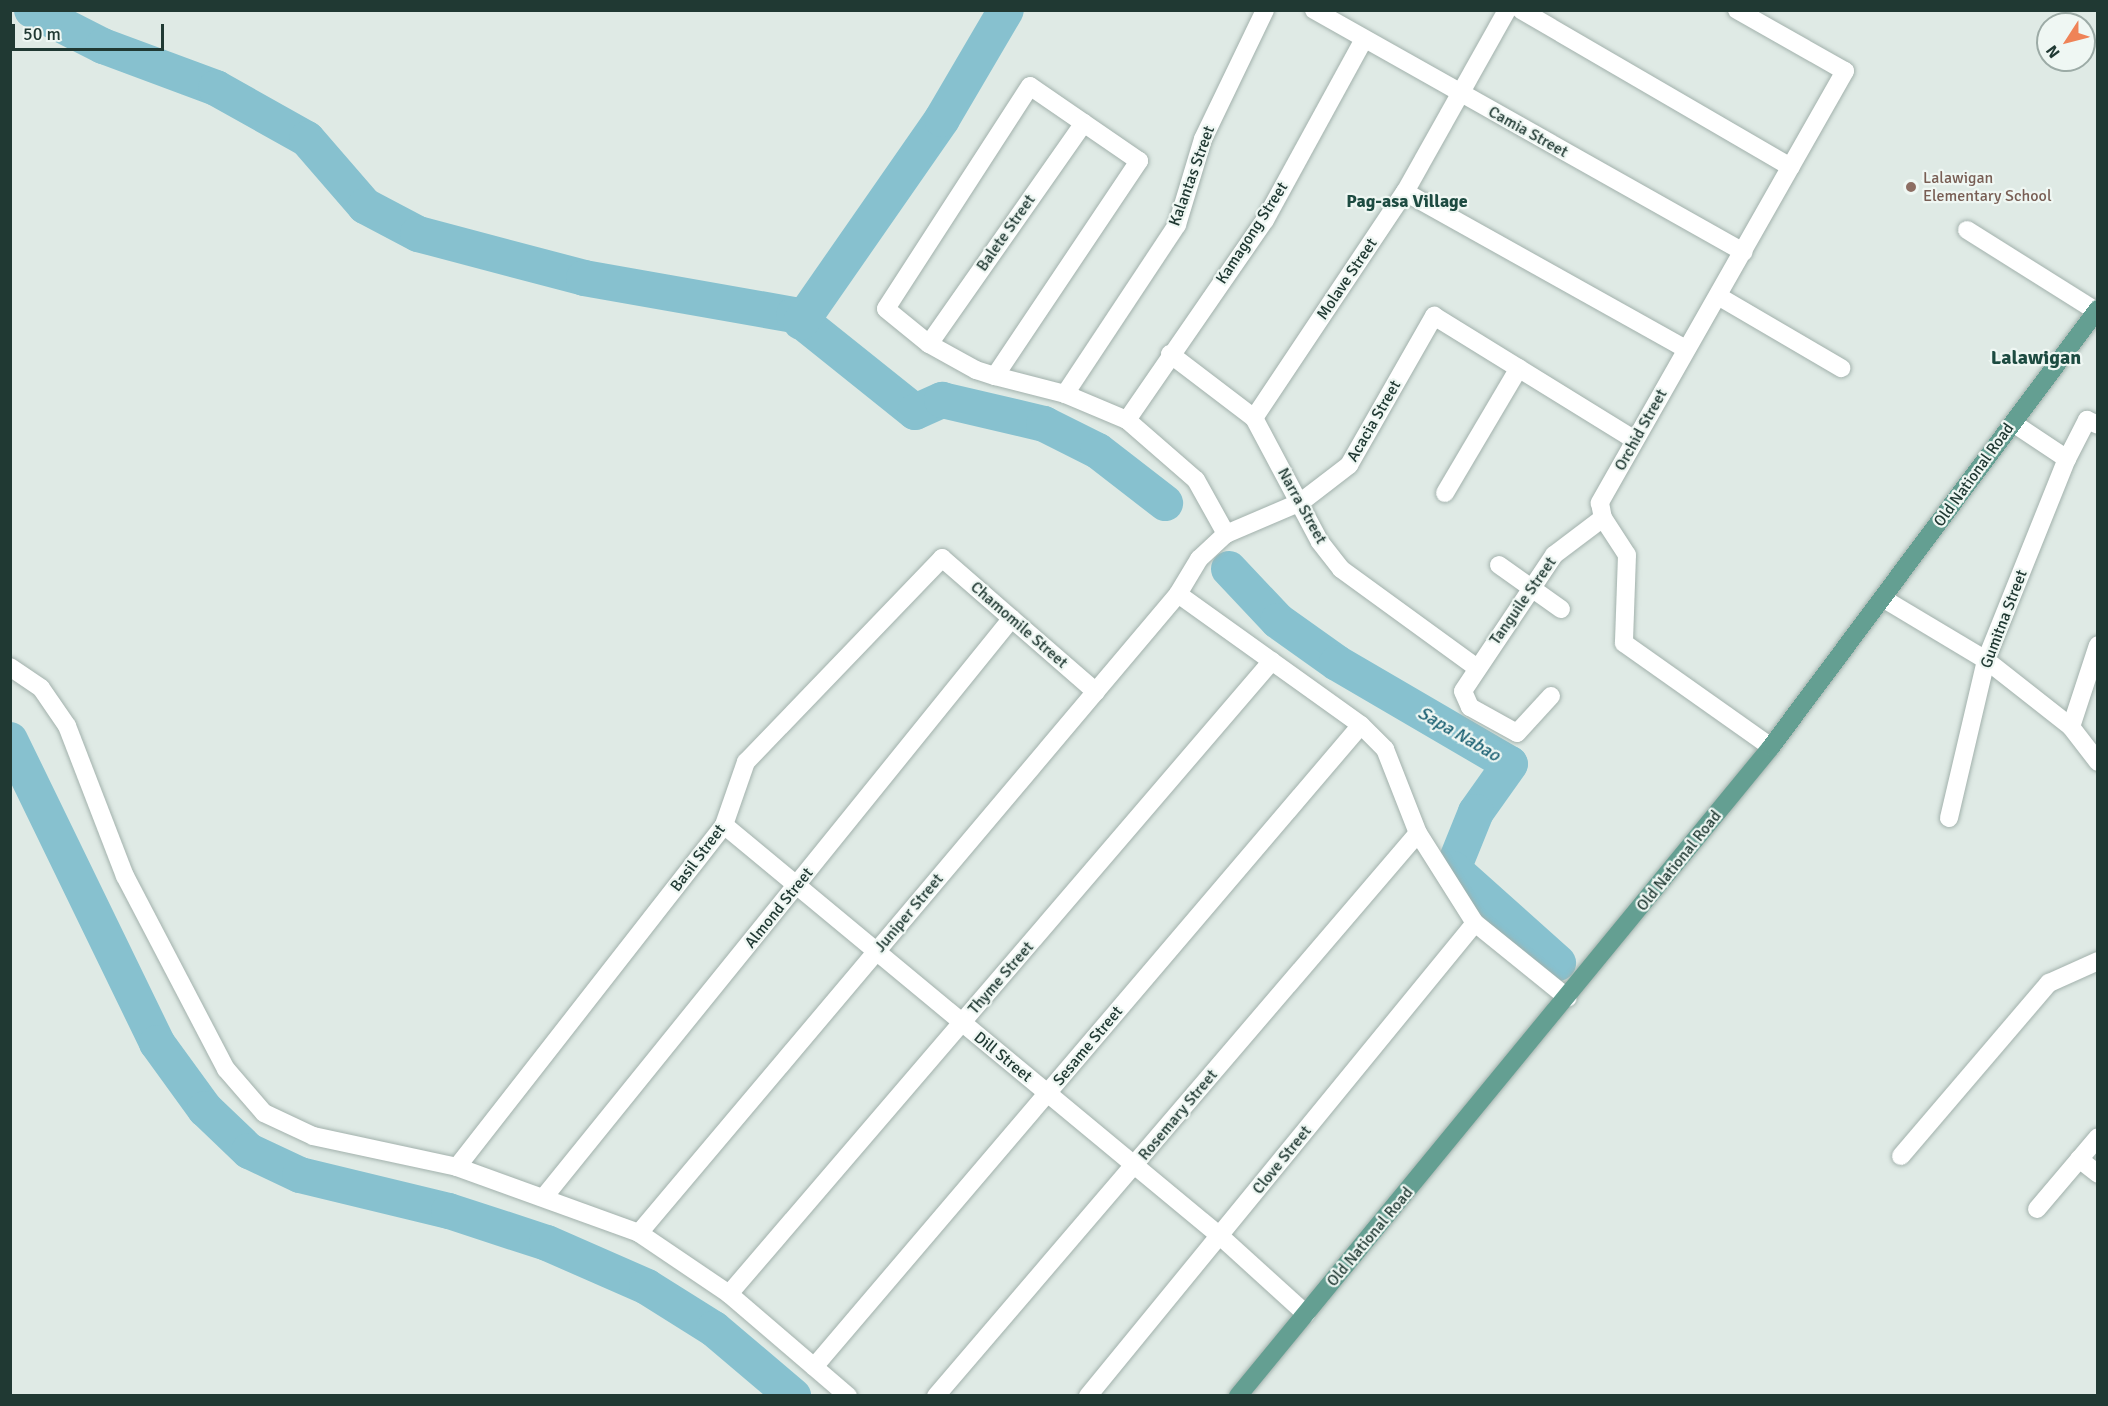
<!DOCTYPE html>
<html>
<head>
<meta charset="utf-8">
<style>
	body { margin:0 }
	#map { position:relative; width:2108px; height:1406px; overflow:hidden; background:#dfeae5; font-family:Signika,sans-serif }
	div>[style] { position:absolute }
	.river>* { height:36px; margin:-18px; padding:0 18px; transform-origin:18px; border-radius:18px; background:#87c1cf }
	.roads { filter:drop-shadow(0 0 2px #a2b1ac) drop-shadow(0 0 2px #a2b1ac) }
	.minor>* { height:18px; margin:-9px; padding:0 9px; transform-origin:9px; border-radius:9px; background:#fff }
	.major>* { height:18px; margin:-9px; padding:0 9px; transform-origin:9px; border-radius:9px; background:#649f92 }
	.dots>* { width:16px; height:16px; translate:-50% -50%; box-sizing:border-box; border:3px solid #eff7f3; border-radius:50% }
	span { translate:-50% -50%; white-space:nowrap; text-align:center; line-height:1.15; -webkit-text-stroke:4.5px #eff7f3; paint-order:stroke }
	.street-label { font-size:16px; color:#203933 }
	.education-label { font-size:16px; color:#785e54 }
	.left { translate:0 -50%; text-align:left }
	.neighbourhood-label { font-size:18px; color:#1d4b41; font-weight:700 }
	.water-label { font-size:18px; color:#1c6173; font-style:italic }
	.quarter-label { font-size:20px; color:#1d4b41; font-weight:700 }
	.frame { position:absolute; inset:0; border:12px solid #203933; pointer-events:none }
	.north { position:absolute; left:2036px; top:12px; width:60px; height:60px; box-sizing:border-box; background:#eff7f3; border:2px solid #9caba6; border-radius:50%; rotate:234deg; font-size:16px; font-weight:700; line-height:24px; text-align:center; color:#203933 }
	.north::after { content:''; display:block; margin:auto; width:21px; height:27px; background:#ef8357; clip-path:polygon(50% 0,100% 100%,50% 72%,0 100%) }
	.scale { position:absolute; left:12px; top:24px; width:152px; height:27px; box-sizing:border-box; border:3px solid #203933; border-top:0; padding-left:8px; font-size:18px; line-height:21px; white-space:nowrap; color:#203933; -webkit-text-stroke:4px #eff7f3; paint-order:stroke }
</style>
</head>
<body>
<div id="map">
	<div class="river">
		<div style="left:32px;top:10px;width:80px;rotate:26.9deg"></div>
		<div style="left:103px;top:46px;width:121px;rotate:20.4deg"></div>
		<div style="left:216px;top:88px;width:104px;rotate:29.3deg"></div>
		<div style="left:307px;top:139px;width:89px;rotate:49.1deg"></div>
		<div style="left:365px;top:206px;width:60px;rotate:27.8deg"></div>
		<div style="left:418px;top:234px;width:172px;rotate:14.8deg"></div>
		<div style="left:584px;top:278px;width:213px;rotate:10deg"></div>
		<div style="left:794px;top:315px;width:155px;rotate:38.7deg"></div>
		<div style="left:915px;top:412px;width:30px;rotate:-24deg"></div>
		<div style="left:942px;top:400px;width:105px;rotate:13.2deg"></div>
		<div style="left:1044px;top:424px;width:60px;rotate:26.6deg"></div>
		<div style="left:1098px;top:451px;width:85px;rotate:37.8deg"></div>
		<div style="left:801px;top:322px;width:247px;rotate:-55.2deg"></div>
		<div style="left:942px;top:119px;width:126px;rotate:-59.6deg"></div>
		<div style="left:1229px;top:569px;width:71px;rotate:46.7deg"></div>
		<div style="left:1278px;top:621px;width:72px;rotate:35.4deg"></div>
		<div style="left:1337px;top:663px;width:200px;rotate:30.3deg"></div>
		<div style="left:1510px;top:764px;width:59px;rotate:125.3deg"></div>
		<div style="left:1476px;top:812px;width:61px;rotate:112deg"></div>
		<div style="left:1453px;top:869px;width:141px;rotate:41.8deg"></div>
		<div style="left:10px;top:740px;width:337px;rotate:64.1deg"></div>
		<div style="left:157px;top:1043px;width:82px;rotate:54deg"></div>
		<div style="left:205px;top:1109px;width:61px;rotate:43.7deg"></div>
		<div style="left:249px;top:1151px;width:56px;rotate:25.2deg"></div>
		<div style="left:300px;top:1175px;width:153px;rotate:13.6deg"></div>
		<div style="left:449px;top:1211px;width:103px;rotate:18.1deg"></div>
		<div style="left:547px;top:1243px;width:109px;rotate:23.7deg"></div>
		<div style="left:647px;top:1287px;width:79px;rotate:32.1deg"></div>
		<div style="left:714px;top:1329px;width:104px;rotate:40.3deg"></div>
	</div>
	<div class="roads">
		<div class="minor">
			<div style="left:1314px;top:10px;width:493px;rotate:29.4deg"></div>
			<div style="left:1521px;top:10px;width:312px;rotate:30.2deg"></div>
			<div style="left:1737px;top:10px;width:124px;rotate:29.5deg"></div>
			<div style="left:1845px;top:71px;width:497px;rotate:119.6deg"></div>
			<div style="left:1600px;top:503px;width:15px;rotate:79deg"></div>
			<div style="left:1603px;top:518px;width:44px;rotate:57deg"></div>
			<div style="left:1627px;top:555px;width:88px;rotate:92deg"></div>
			<div style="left:1624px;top:643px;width:180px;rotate:35.3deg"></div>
			<div style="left:1405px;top:192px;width:322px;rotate:29.2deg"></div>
			<div style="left:1967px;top:230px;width:152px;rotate:32.1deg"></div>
			<div style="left:1718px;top:296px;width:143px;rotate:30.3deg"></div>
			<div style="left:929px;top:344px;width:270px;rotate:-55deg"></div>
			<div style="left:1170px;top:354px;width:106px;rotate:37.3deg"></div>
			<div style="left:1254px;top:418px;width:140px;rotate:62deg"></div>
			<div style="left:1320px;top:542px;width:34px;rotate:52deg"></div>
			<div style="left:1341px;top:569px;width:167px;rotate:36deg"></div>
			<div style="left:995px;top:376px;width:259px;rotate:-56.2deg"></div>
			<div style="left:1139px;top:161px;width:132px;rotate:-145.5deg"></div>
			<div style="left:1030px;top:86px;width:265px;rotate:122.9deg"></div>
			<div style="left:886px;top:309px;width:55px;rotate:39.1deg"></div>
			<div style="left:929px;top:344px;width:54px;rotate:29deg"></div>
			<div style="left:976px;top:370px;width:20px;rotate:18deg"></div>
			<div style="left:995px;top:376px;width:72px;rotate:14.4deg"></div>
			<div style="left:1065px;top:394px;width:67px;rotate:22.8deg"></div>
			<div style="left:1127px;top:420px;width:91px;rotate:41deg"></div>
			<div style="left:1196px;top:480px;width:62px;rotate:60.9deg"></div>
			<div style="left:1065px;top:394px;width:203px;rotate:-56.5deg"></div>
			<div style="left:1177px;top:225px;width:90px;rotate:-73.2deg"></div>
			<div style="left:1203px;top:139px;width:143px;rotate:-64.3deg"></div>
			<div style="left:1254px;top:418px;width:272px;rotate:-56.3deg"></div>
			<div style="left:1405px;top:192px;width:209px;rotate:-60.7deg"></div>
			<div style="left:1127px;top:420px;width:243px;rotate:-55.4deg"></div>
			<div style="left:1265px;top:220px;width:206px;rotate:-61.3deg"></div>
			<div style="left:2013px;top:423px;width:65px;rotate:33.7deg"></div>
			<div style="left:2067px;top:459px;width:44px;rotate:-62.9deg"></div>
			<div style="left:2087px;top:420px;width:12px;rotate:24deg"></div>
			<div style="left:1445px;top:493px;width:145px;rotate:-59.4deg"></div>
			<div style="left:1499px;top:565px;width:76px;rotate:35.4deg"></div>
			<div style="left:1178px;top:594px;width:225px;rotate:35.6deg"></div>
			<div style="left:1361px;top:725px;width:34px;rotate:45deg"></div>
			<div style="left:1385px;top:749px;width:90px;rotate:68.6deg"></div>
			<div style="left:1418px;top:833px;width:107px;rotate:57.7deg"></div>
			<div style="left:1475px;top:923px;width:119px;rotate:38.9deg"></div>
			<div style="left:1884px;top:599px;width:119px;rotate:30.9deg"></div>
			<div style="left:1986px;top:660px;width:108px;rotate:38.2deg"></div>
			<div style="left:2071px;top:727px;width:44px;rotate:52.4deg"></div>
			<div style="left:10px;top:667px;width:37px;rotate:34deg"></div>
			<div style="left:41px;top:688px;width:46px;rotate:55.6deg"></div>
			<div style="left:67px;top:726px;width:161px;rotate:68.9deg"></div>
			<div style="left:125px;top:876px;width:218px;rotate:62.4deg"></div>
			<div style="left:226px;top:1069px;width:58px;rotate:49.2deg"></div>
			<div style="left:264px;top:1113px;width:54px;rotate:25.1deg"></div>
			<div style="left:313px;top:1136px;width:147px;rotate:12.1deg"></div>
			<div style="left:457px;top:1167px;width:194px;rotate:19.9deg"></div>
			<div style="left:639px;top:1233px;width:109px;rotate:34.1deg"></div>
			<div style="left:729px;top:1294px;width:157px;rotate:40.6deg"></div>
			<div style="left:1551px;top:696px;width:50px;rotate:132.6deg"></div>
			<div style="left:1517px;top:733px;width:54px;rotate:-151deg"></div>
			<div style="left:1470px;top:707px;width:17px;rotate:-114deg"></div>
			<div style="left:1463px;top:691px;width:164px;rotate:-56.2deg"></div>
			<div style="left:1554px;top:555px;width:61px;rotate:-37.1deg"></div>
			<div style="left:2071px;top:727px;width:86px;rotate:-71.8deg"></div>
			<div style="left:1949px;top:818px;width:162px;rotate:-76.8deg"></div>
			<div style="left:1986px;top:660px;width:217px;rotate:-68.1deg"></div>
			<div style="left:724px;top:825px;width:644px;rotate:39.65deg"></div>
			<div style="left:1220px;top:1236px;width:116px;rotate:42.2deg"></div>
			<div style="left:1901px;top:1156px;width:228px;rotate:-49.5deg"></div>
			<div style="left:2049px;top:983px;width:54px;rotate:-24.2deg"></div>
			<div style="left:2079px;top:1159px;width:24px;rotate:38deg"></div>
			<div style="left:457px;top:1167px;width:434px;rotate:-52deg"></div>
			<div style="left:724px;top:825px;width:67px;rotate:-70.8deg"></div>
			<div style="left:746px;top:762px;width:283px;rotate:-46.1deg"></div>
			<div style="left:942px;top:558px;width:204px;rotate:41deg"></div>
			<div style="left:544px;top:1197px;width:744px;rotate:-51.05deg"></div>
			<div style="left:2037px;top:1209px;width:94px;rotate:-49.7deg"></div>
			<div style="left:639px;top:1233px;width:836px;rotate:-49.85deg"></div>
			<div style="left:1178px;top:594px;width:41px;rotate:-59deg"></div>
			<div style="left:1199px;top:559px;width:37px;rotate:-43deg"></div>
			<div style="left:1226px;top:534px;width:82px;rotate:-23.1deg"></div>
			<div style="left:1301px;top:502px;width:61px;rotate:-37.6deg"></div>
			<div style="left:1349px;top:465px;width:172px;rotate:-60.3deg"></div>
			<div style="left:1434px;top:316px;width:236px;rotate:31.7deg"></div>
			<div style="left:729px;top:1294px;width:834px;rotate:-49.38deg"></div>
			<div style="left:814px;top:1367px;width:843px;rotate:-49.57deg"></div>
			<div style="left:936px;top:1396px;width:741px;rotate:-49.43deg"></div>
			<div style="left:1088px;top:1396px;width:611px;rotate:-50.71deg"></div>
		</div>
		<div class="major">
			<div style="left:1238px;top:1396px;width:840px;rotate:-50.6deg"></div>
			<div style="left:1771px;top:747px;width:547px;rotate:-53.26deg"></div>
		</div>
	</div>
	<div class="dots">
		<div style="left:1911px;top:187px;background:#8d6e63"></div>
	</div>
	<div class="street-label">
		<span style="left:1528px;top:132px;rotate:29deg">Camia Street</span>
		<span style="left:1192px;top:176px;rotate:-70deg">Kalantas Street</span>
		<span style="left:1006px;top:233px;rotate:-55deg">Balete Street</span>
		<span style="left:1252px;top:233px;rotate:-57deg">Kamagong Street</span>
		<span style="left:1347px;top:279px;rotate:-56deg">Molave Street</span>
		<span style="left:1374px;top:421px;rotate:-60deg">Acacia Street</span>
		<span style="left:1641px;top:430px;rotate:-61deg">Orchid Street</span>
		<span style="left:1974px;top:475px;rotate:-54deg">Old National Road</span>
		<span style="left:1302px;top:506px;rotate:61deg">Narra Street</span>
		<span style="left:1523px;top:601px;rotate:-55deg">Tanguile Street</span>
		<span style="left:2004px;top:619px;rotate:-69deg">Gumitna Street</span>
		<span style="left:1019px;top:625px;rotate:41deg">Chamomile Street</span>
		<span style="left:698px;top:858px;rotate:-53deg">Basil Street</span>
		<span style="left:1679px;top:861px;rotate:-51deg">Old National Road</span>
		<span style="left:779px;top:908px;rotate:-51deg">Almond Street</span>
		<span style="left:909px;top:913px;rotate:-50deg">Juniper Street</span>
		<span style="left:1001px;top:978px;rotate:-49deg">Thyme Street</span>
		<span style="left:1088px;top:1046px;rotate:-50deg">Sesame Street</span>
		<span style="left:1003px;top:1057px;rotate:39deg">Dill Street</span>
		<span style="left:1178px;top:1115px;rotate:-50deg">Rosemary Street</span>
		<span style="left:1282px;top:1160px;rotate:-51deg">Clove Street</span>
		<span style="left:1370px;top:1237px;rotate:-50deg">Old National Road</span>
	</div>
	<div class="education-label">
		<span class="left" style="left:1923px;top:187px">Lalawigan<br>Elementary School</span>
	</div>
	<div class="neighbourhood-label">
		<span style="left:1407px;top:201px">Pag-asa Village</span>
	</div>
	<div class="water-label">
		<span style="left:1459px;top:734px;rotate:30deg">Sapa Nabao</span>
	</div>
	<div class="quarter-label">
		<span style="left:2036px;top:357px">Lalawigan</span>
	</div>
	<div class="frame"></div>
	<div class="north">N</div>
	<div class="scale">50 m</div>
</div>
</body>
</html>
